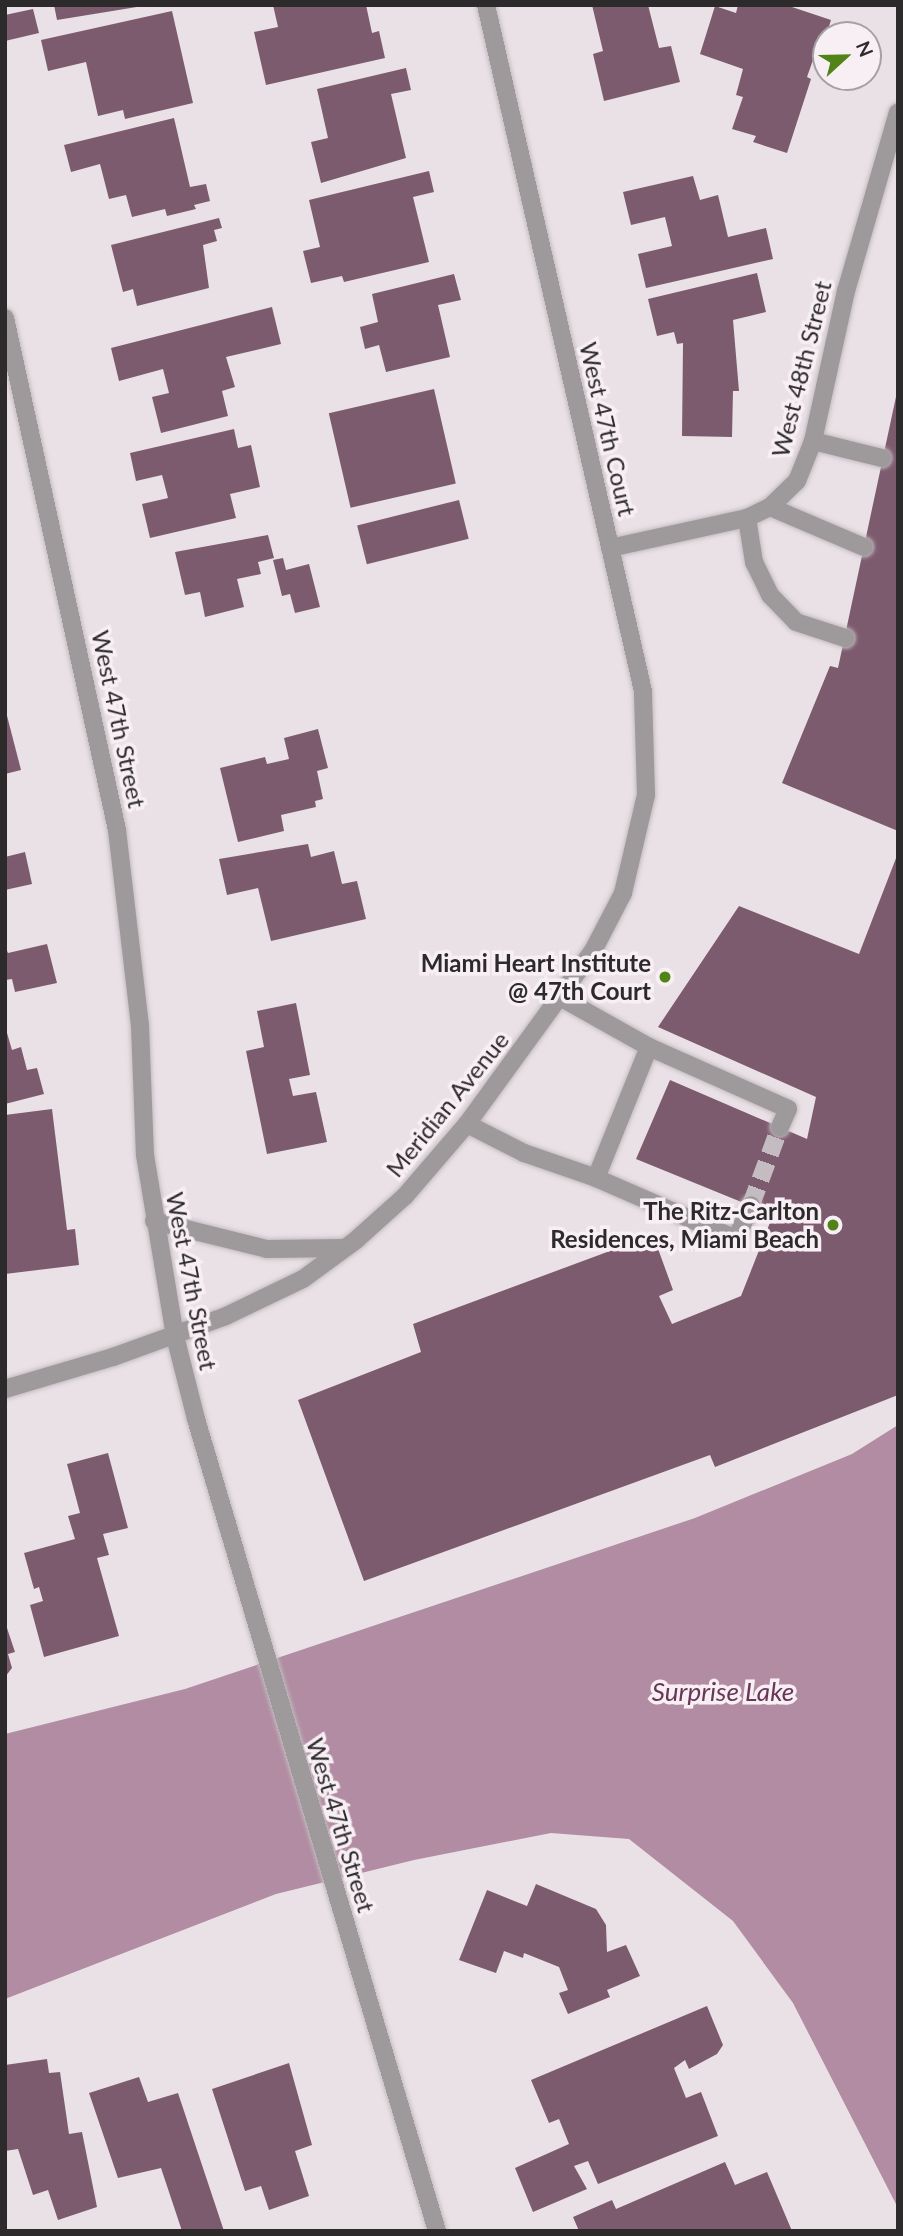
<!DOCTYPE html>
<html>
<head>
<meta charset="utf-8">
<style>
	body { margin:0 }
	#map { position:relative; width:903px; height:2236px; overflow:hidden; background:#eae1e6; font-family:Lato,sans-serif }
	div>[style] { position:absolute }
	.water>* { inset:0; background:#b18ca2 }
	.building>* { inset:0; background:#7d5b6f; transform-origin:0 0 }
	.minor-tunnel>* { height:18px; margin-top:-9px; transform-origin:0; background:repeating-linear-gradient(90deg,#c4bcc1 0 18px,transparent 0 27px) }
	.roads { filter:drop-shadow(0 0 2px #c4bcc1) drop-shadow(0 0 2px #c4bcc1) }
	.minor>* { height:18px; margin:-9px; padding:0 9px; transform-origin:9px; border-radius:9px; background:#9e9a9c }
	.dots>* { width:19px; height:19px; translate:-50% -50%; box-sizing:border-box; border:4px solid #f7eff4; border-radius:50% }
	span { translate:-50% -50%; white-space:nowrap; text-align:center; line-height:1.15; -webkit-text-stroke:7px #f7eff4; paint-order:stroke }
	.street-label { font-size:24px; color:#2d2a2c }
	.poi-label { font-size:24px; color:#2d2a2c; font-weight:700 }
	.right { translate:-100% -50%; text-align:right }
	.water-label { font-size:26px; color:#683656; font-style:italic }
	.frame { position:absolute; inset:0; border:7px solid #2d2a2c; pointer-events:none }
	.north { position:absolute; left:812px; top:21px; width:70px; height:70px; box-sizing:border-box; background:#f7eff4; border:2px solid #a6a0a4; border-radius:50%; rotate:68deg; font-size:19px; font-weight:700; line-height:28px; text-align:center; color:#2d2a2c }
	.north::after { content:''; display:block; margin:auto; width:24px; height:32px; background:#518316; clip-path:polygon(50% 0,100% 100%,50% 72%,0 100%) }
</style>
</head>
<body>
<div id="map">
	<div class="water">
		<div style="clip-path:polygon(898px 1425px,898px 2208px,793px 2003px,733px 1921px,629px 1839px,551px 1833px,414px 1860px,276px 1894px,5px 1999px,5px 1734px,185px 1689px,695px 1518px,852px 1454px)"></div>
	</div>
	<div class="building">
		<div style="clip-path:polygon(54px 5px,143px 5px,143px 6px,57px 20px)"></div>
		<div style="clip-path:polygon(273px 5px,366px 5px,372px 33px,379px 31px,385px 58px,266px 85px,254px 32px,278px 27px)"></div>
		<div style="clip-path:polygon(592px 5px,648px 5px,659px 48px,671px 46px,680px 82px,604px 101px,593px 54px,603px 51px)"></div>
		<div style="clip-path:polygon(738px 5px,786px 5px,831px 20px,824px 42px,826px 64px,813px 60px,807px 77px,811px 79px,787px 153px,753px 142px,756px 136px,732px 129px,743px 97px,736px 95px,743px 69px,700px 54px,715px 6px,736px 13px)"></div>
		<div style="clip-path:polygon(33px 9px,39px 33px,5px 41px,5px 15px)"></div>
		<div style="clip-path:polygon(172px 11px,193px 103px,125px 119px,123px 110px,98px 116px,86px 62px,48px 71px,41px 40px)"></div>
		<div style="clip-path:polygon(406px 68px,411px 90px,391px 94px,406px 158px,321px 183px,311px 142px,328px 138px,317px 89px)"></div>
		<div style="clip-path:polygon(174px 118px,190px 187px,206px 184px,210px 201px,194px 205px,196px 209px,167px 216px,165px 209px,132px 217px,126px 195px,109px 199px,100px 164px,71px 172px,64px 145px)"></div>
		<div style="clip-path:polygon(429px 171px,434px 192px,413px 197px,429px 262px,344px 282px,342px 276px,311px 283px,303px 251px,320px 247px,309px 200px)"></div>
		<div style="clip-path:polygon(693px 176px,700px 200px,718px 195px,728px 237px,766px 228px,773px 259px,646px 288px,638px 254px,672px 246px,665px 217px,631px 225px,623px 192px)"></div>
		<div style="clip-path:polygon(219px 218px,222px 228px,214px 230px,217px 241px,203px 245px,209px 288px,137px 306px,133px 289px,123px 292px,111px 245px)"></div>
		<div style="clip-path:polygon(757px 273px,766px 312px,733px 320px,739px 391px,733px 391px,732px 437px,682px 436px,683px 343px,677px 344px,674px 332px,657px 336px,648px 299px)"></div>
		<div style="clip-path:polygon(454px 274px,461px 300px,438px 305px,450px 357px,386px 372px,379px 345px,365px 349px,360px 327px,378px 322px,372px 294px)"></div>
		<div style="clip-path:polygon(272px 307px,281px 344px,226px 357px,235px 387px,222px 391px,228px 416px,161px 433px,152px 397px,169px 393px,163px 369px,119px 381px,111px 348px)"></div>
		<div style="left:434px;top:389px;width:97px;height:108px;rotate:77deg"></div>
		<div style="clip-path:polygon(897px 392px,898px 392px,898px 831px,782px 783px,830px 666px,838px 668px)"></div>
		<div style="clip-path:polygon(234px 429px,238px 448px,251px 445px,260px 487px,230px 494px,236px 518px,150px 538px,142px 504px,168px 498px,162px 475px,136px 481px,130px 453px)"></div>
		<div style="left:459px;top:500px;width:40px;height:105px;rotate:76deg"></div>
		<div style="clip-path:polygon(268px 535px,274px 558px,258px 562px,261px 574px,237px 579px,244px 607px,205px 617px,200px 592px,185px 595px,175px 552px)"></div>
		<div style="clip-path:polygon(283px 558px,286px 570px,309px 564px,320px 607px,295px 613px,290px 594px,282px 596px,273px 560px)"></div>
		<div style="clip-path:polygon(5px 708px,21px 770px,5px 774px)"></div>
		<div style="clip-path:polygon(318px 729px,328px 768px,317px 771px,323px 799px,315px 801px,316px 807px,281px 815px,284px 831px,238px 842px,220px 768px,265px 757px,267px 764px,289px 759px,284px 738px)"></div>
		<div style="clip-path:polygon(308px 844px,311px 857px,334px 851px,342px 884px,357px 881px,366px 919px,271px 941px,258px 888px,227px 895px,219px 859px)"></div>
		<div style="clip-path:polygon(25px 852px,32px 884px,5px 890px,5px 857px)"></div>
		<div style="clip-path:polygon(898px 853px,898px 1395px,715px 1467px,710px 1455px,364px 1581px,298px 1400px,421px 1352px,413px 1324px,653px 1235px,673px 1290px,659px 1296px,672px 1324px,741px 1296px,773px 1215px,636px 1159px,670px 1080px,807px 1139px,816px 1097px,658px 1027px,739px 906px,859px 954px)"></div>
		<div style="clip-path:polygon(47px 944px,57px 983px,15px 992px,12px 979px,5px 980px,5px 946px,8px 953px)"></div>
		<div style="clip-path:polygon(296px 1003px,310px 1075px,289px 1079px,293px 1096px,316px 1092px,327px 1142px,267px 1154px,246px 1051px,264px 1047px,257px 1011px)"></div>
		<div style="clip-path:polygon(5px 1026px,12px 1050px,21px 1047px,27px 1070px,37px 1068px,44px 1094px,5px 1104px)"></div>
		<div style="clip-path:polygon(52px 1109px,67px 1230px,75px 1229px,79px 1265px,5px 1274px,5px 1115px)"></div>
		<div style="clip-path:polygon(108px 1453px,128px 1528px,103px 1534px,109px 1555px,97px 1558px,119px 1636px,44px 1657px,30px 1605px,43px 1601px,39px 1587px,34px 1589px,24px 1553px,75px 1539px,68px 1516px,80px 1513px,67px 1464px)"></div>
		<div style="clip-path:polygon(5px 1622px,15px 1652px,8px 1654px,12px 1668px,5px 1677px)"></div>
		<div style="clip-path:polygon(536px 1884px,596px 1909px,606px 1925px,607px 1952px,626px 1945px,640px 1976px,607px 1990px,610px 1997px,568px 2014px,559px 1993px,568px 1990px,559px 1967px,524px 1953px,523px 1958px,504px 1951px,496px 1973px,459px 1960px,487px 1890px,527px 1906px)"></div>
		<div style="clip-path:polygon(707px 2006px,723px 2045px,717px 2054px,689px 2069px,685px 2060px,674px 2068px,686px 2098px,701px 2092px,718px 2136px,598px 2184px,588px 2161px,574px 2166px,587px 2189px,533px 2212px,515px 2168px,569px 2144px,559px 2119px,549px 2123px,531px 2080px)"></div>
		<div style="clip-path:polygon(47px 2059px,49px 2073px,60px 2072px,69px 2134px,82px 2132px,97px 2207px,58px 2220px,48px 2190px,33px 2195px,18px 2149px,5px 2151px,5px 2065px)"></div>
		<div style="clip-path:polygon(289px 2063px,312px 2145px,295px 2151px,309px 2196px,269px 2210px,261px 2186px,245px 2191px,212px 2089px)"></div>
		<div style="clip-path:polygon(139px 2077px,148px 2102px,178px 2093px,224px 2231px,182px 2231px,161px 2168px,118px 2178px,89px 2093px)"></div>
		<div style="clip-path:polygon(725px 2162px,735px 2185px,767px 2172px,792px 2231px,579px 2231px,573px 2217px,612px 2200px,616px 2209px)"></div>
	</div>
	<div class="minor-tunnel">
		<div style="left:751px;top:1205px;width:83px;rotate:-69.6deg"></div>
	</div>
	<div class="roads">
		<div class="minor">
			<div style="left:5px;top:318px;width:524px;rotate:77.66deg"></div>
			<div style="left:117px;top:830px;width:197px;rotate:83.3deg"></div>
			<div style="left:140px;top:1026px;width:129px;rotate:87.8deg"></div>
			<div style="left:145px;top:1155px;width:183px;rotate:80.6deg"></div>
			<div style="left:175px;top:1336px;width:86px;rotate:75.8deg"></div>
			<div style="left:196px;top:1419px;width:847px;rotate:73.47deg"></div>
			<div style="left:813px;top:441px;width:71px;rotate:13.8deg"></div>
			<div style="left:770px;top:507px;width:102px;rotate:23.1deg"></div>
			<div style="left:747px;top:518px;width:45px;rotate:81deg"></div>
			<div style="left:754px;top:562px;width:37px;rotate:64deg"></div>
			<div style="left:770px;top:595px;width:37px;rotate:46deg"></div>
			<div style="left:796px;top:622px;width:52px;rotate:18.1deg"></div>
			<div style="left:610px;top:548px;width:140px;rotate:-12.4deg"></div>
			<div style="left:747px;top:518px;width:25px;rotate:-26deg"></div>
			<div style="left:770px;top:507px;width:37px;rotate:-44deg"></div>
			<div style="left:797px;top:481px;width:43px;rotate:-68.2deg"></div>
			<div style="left:813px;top:441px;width:154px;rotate:-77.6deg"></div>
			<div style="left:846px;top:291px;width:186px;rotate:-73.8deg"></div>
			<div style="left:560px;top:997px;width:102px;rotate:29.3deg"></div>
			<div style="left:649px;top:1047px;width:152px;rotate:24deg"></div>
			<div style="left:788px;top:1109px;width:20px;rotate:114deg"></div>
			<div style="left:467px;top:1124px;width:64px;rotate:27deg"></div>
			<div style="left:524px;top:1153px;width:76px;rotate:19.1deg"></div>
			<div style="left:596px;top:1178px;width:153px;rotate:23.5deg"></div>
			<div style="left:736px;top:1239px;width:37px;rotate:-66deg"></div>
			<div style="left:596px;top:1178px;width:141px;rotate:-68deg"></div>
			<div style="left:154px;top:1221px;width:116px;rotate:13.9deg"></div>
			<div style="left:267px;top:1249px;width:77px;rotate:-0.7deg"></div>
			<div style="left:5px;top:1389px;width:113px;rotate:-16.5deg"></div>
			<div style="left:113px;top:1357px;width:120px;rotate:-19.9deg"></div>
			<div style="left:226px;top:1316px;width:85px;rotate:-25.7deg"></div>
			<div style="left:303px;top:1279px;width:66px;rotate:-36.3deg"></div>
			<div style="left:356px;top:1240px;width:66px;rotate:-41.9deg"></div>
			<div style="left:405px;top:1196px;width:95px;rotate:-49.3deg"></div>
			<div style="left:467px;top:1124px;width:216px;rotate:-54deg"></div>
			<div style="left:594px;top:949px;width:63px;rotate:-62.6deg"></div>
			<div style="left:623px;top:893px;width:101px;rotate:-76.8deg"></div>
			<div style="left:646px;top:795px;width:104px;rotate:-91.7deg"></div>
			<div style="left:643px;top:691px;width:704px;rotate:-102.89deg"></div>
		</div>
	</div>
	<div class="dots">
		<div style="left:665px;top:977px;background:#518316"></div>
		<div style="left:833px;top:1225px;background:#518316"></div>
	</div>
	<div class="street-label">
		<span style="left:801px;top:369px;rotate:-76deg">West 48th Street</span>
		<span style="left:608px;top:429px;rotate:77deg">West 47th Court</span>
		<span style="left:119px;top:719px;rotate:78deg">West 47th Street</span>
		<span style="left:447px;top:1104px;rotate:-51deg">Meridian Avenue</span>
		<span style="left:192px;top:1281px;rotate:79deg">West 47th Street</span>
		<span style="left:341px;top:1825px;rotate:73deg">West 47th Street</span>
	</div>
	<div class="poi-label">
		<span class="right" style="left:651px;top:977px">Miami Heart Institute<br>@ 47th Court</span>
		<span class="right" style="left:819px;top:1225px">The Ritz-Carlton<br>Residences, Miami Beach</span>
	</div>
	<div class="water-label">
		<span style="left:723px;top:1692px">Surprise Lake</span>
	</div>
	<div class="frame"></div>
	<div class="north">N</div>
</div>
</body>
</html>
